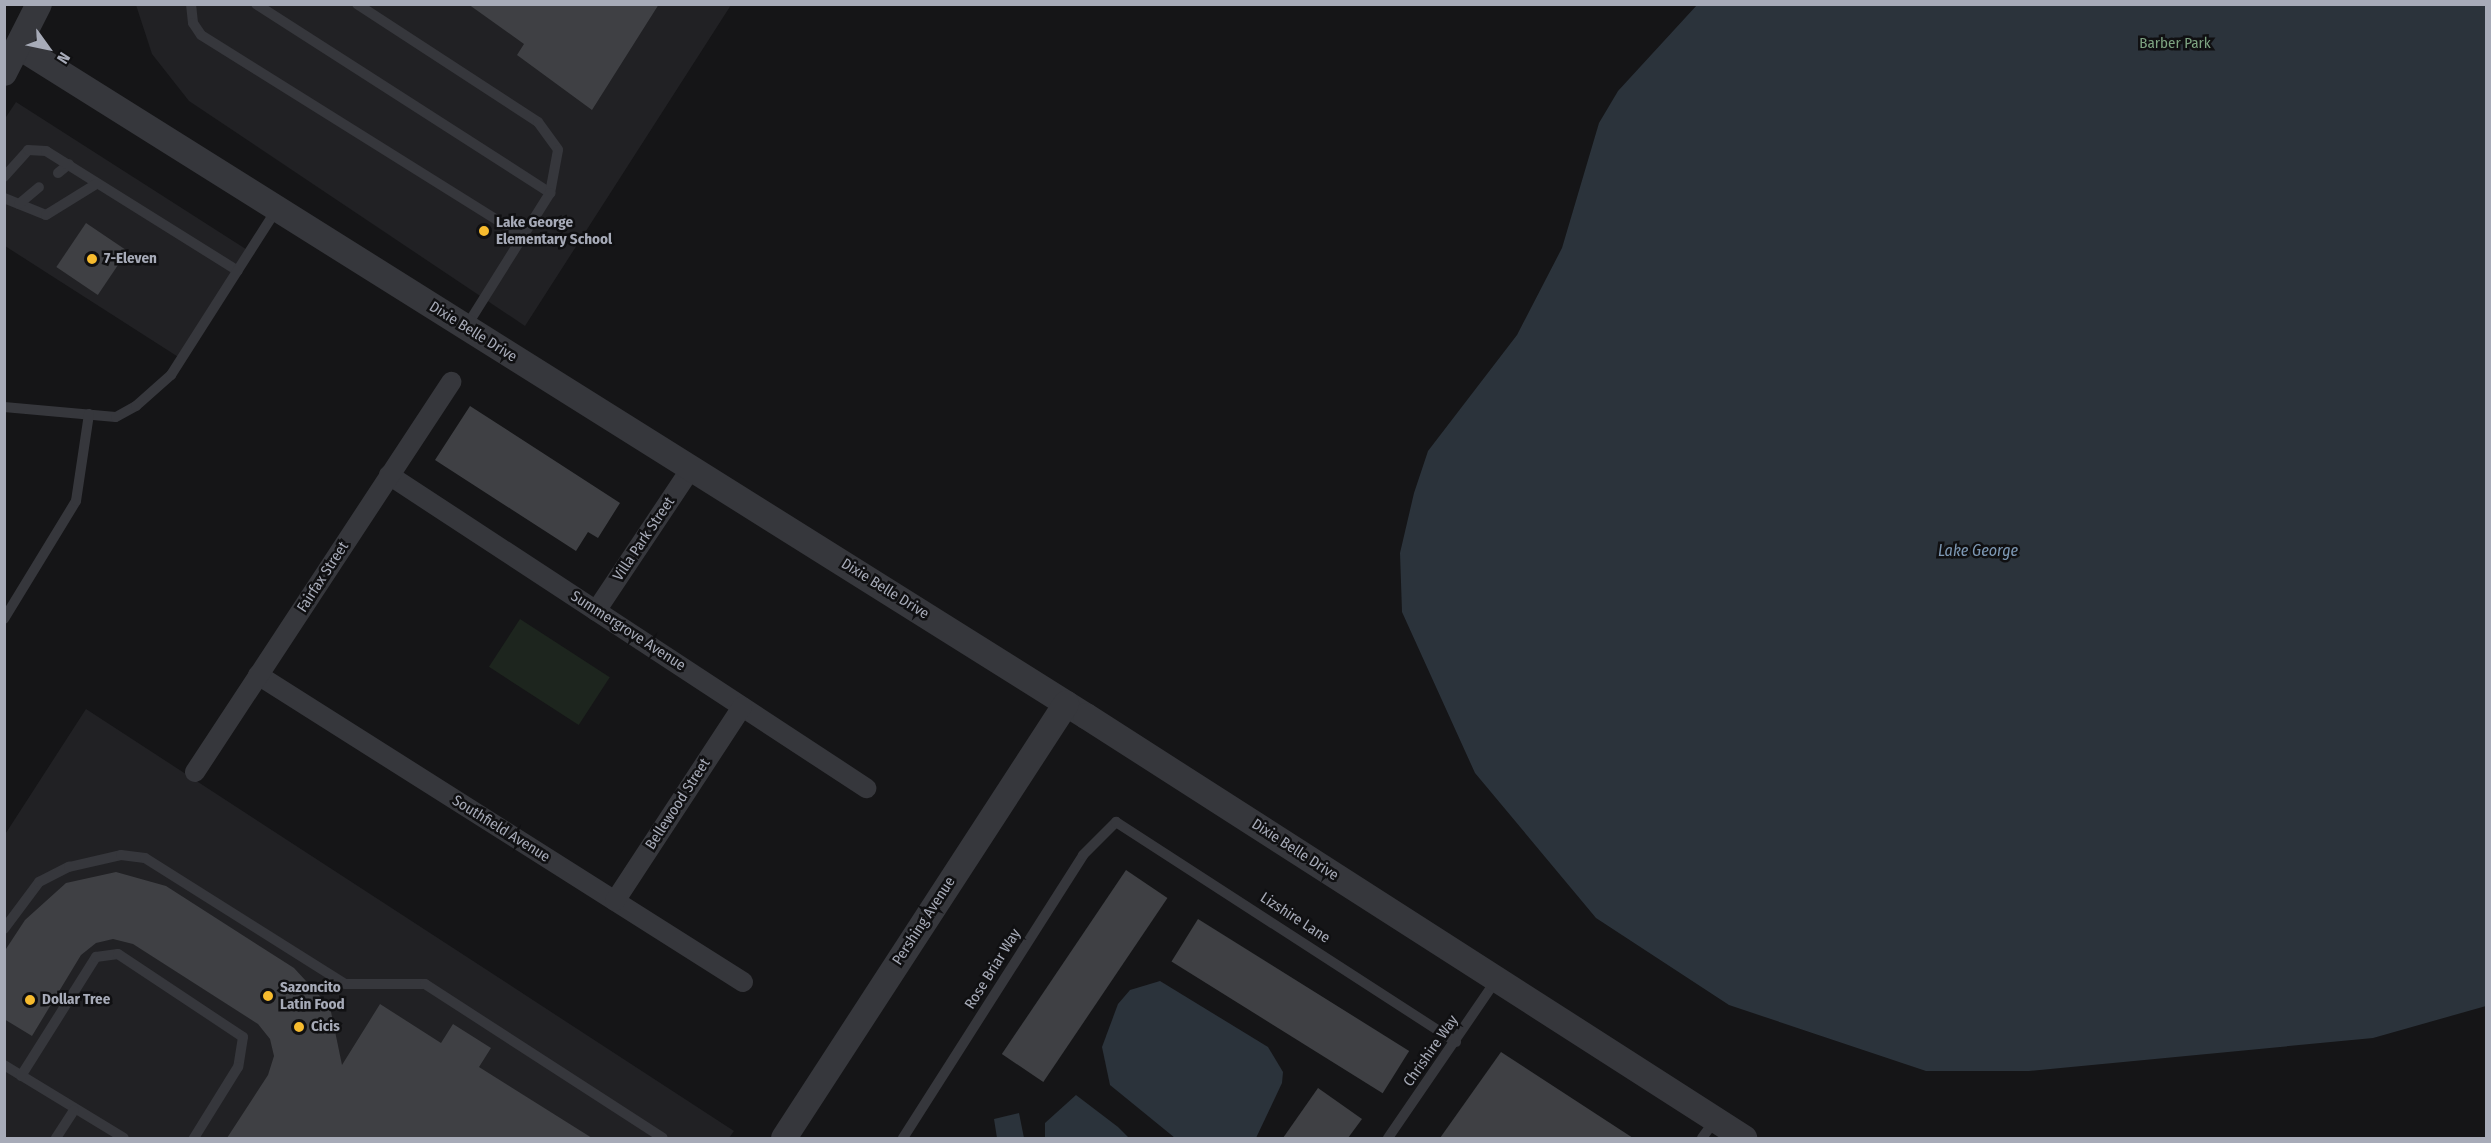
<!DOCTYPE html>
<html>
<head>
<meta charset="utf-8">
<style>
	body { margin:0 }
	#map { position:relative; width:2491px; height:1143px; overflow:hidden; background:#151517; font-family:"Fira Sans Condensed",sans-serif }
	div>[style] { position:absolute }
	.built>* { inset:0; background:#212124 }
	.green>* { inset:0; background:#1d251e; transform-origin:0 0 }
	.water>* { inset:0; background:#2b333b }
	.building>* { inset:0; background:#3f4044; transform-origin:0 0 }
	.service>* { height:10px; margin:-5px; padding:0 5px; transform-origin:5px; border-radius:5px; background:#36373c }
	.minor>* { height:20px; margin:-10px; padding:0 10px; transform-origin:10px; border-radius:10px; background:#36373c }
	.tertiary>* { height:26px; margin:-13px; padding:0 13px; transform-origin:13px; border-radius:13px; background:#36373c }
	.dots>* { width:16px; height:16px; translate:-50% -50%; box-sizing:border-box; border:3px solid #101012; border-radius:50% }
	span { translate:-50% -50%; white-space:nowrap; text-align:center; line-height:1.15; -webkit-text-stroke:5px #101012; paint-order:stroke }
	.park-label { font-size:15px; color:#7da381 }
	.poi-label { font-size:15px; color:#a7abb8; font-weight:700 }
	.left { translate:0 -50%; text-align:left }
	.street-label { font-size:15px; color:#a7abb8 }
	.water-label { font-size:16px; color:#7d98b4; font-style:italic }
	.frame { position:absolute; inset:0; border:6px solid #a7abb8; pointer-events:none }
	.north { position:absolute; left:18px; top:18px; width:60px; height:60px; -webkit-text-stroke:4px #101012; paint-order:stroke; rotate:123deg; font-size:16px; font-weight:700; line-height:24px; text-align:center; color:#a7abb8 }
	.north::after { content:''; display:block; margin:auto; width:21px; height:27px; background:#a7abb8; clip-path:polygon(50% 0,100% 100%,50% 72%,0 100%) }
</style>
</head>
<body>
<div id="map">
	<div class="built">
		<div style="clip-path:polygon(136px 5px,731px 5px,525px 326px,189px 101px,152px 54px)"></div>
		<div style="clip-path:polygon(16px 102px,252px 253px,183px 360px,5px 246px,4px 120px)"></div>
		<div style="clip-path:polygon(86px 709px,734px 1131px,729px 1138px,5px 1138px,4px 836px)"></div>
	</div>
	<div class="green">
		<div style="left:520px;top:619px;width:107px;height:57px;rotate:33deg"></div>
	</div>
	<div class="water">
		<div style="clip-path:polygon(1697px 5px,2486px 5px,2486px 1006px,2373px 1038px,2029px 1071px,1926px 1071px,1729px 1005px,1596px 918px,1475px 773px,1402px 612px,1400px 553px,1414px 493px,1428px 451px,1517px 335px,1562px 248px,1599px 123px,1618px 91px)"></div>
		<div style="clip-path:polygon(1160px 981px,1268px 1047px,1283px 1072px,1282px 1083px,1256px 1138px,1175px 1138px,1110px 1085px,1102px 1047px,1118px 1004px,1130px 990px)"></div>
		<div style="clip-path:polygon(1076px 1095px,1118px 1127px,1129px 1138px,1045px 1138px,1045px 1123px)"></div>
		<div style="clip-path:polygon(1019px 1113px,1024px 1138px,997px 1138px,994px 1119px)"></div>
	</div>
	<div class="building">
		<div style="clip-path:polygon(468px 4px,659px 4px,592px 110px,517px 55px,524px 44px)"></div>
		<div style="left:86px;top:223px;width:50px;height:53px;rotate:34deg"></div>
		<div style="clip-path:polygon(470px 406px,620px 503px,598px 538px,588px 532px,576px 551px,435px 460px)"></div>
		<div style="left:1126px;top:870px;width:50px;height:222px;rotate:34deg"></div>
		<div style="clip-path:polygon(116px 872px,166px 886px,294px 968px,330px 1007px,342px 1065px,380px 1004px,441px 1043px,453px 1024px,491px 1048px,479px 1067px,592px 1138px,227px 1138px,268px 1075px,274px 1056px,270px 1039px,258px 1024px,133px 944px,113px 939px,96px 943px,81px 955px,32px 1036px,4px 1019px,4px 952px,25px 920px,66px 883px)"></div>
		<div style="left:1198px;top:919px;width:249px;height:50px;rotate:32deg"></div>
		<div style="clip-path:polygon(1501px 1052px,1633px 1138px,1440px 1138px)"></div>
		<div style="clip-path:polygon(1318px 1088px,1362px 1119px,1348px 1138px,1283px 1138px)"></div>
	</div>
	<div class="service">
		<div style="left:191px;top:4px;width:19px;rotate:84deg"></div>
		<div style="left:193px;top:23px;width:14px;rotate:56deg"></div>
		<div style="left:201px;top:35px;width:380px;rotate:32deg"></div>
		<div style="left:256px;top:4px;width:350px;rotate:32.7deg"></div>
		<div style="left:357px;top:4px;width:216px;rotate:33.1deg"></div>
		<div style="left:538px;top:122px;width:34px;rotate:54deg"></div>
		<div style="left:558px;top:150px;width:44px;rotate:100.5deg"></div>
		<div style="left:550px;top:193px;width:158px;rotate:122.1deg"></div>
		<div style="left:58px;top:173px;width:14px;rotate:-39deg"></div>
		<div style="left:4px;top:177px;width:36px;rotate:-48deg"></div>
		<div style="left:28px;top:150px;width:18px;rotate:3deg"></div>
		<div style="left:46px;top:151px;width:226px;rotate:32deg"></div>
		<div style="left:4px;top:198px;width:45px;rotate:22deg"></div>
		<div style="left:46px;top:215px;width:59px;rotate:-31.8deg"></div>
		<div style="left:19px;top:204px;width:26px;rotate:-40deg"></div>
		<div style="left:4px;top:407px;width:112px;rotate:5.1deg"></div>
		<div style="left:116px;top:417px;width:23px;rotate:-29deg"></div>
		<div style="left:136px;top:406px;width:47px;rotate:-41.5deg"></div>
		<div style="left:171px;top:375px;width:196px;rotate:-57.5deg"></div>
		<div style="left:4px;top:619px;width:138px;rotate:-58.6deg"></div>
		<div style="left:76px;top:501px;width:88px;rotate:-81.5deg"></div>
		<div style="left:4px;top:929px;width:59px;rotate:-53.3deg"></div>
		<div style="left:39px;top:882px;width:34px;rotate:-27deg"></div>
		<div style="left:69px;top:867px;width:53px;rotate:-13deg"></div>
		<div style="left:121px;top:855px;width:24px;rotate:7deg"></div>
		<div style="left:145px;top:858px;width:236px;rotate:32.2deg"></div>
		<div style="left:345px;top:984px;width:80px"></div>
		<div style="left:425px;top:984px;width:283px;rotate:32.9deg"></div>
		<div style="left:4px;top:1065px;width:140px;rotate:31.3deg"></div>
		<div style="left:21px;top:1076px;width:141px;rotate:-57.8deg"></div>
		<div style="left:96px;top:957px;width:22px;rotate:-8deg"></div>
		<div style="left:118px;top:954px;width:150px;rotate:33.6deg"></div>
		<div style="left:243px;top:1037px;width:30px;rotate:99deg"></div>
		<div style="left:238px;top:1067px;width:84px;rotate:121.8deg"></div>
		<div style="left:56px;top:1138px;width:33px;rotate:-57deg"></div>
		<div style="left:903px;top:1138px;width:335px;rotate:-57.5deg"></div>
		<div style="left:1083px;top:855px;width:47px;rotate:-45deg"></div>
		<div style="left:1116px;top:822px;width:405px;rotate:32.9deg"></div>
		<div style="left:1388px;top:1138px;width:193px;rotate:-55.6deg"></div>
		<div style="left:1702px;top:1138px;width:22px;rotate:-54deg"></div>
	</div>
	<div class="minor">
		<div style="left:389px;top:475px;width:571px;rotate:33.27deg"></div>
		<div style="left:596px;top:611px;width:173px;rotate:-56.3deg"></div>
		<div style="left:258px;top:675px;width:574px;rotate:32.33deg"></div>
		<div style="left:195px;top:772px;width:467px;rotate:-56.7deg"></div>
		<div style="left:615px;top:901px;width:232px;rotate:-56.8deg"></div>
	</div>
	<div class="tertiary">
		<div style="left:21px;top:48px;width:1257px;rotate:32.1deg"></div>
		<div style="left:1086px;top:716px;width:782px;rotate:32.67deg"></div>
		<div style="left:4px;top:73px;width:77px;rotate:-63.1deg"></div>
		<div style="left:784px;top:1138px;width:518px;rotate:-56.99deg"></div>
	</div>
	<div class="dots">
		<div style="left:484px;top:231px;background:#f7bb2e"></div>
		<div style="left:92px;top:259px;background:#f7bb2e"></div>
		<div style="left:268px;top:996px;background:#f7bb2e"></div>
		<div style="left:30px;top:1000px;background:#f7bb2e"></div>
		<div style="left:299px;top:1027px;background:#f7bb2e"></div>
	</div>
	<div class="park-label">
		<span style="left:2175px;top:44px">Barber Park</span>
	</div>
	<div class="poi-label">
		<span class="left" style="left:496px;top:231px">Lake George<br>Elementary School</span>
		<span class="left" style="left:104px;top:259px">7-Eleven</span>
		<span class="left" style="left:280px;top:996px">Sazoncito<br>Latin Food</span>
		<span class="left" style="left:42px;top:1000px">Dollar Tree</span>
		<span class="left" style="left:311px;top:1027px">Cicis</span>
	</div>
	<div class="street-label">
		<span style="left:473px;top:332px;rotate:32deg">Dixie Belle Drive</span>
		<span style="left:644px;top:539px;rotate:-56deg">Villa Park Street</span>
		<span style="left:323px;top:577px;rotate:-57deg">Fairfax Street</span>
		<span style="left:885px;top:589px;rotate:32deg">Dixie Belle Drive</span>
		<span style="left:628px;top:631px;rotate:33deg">Summergrove Avenue</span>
		<span style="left:678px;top:804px;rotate:-57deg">Bellewood Street</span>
		<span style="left:501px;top:829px;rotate:32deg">Southfield Avenue</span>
		<span style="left:1295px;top:850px;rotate:33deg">Dixie Belle Drive</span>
		<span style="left:1295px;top:918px;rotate:33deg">Lizshire Lane</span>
		<span style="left:924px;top:921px;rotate:-57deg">Pershing Avenue</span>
		<span style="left:993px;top:969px;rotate:-58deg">Rose Briar Way</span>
		<span style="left:1431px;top:1051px;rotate:-55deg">Chrishire Way</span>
	</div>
	<div class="water-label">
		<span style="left:1978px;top:551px">Lake George</span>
	</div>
	<div class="frame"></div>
	<div class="north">N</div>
</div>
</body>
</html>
